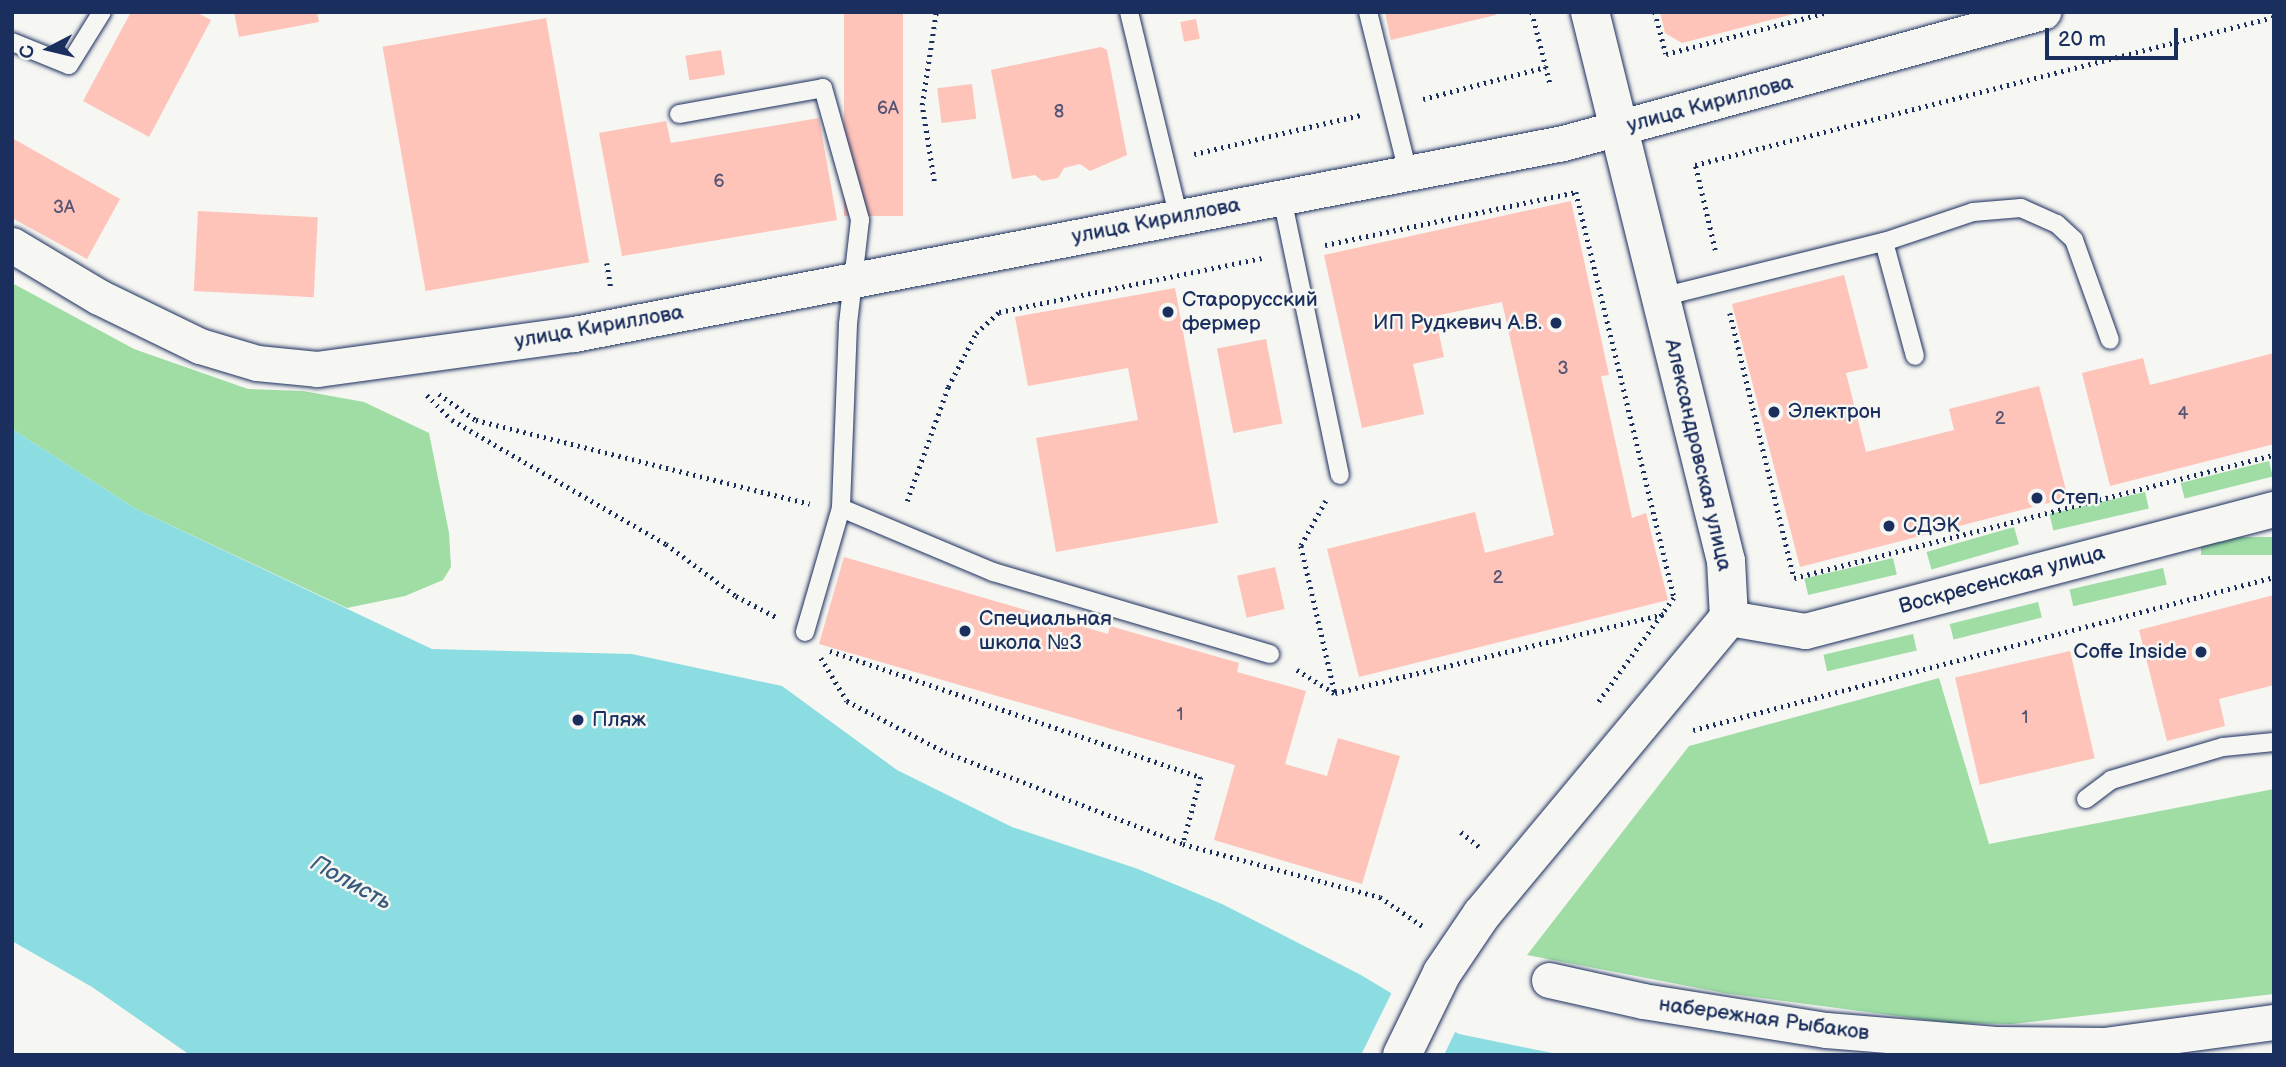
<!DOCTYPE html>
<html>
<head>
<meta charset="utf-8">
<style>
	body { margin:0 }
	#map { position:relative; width:2286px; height:1067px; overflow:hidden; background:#f6f6f2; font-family:"Balsamiq Sans",sans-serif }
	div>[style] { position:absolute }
	.green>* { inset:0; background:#9fdda5; transform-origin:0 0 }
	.water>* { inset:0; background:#8bdde2 }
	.pier>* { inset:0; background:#f6f6f2 }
	.building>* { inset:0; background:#fec3b9; transform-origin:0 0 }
	.path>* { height:4.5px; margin-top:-2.25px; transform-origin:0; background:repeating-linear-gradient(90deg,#1b2f5e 0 2px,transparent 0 7px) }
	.roads { filter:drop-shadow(0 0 2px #1b2f5e) drop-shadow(0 0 2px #1b2f5e) }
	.lane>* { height:18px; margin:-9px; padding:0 9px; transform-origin:9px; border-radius:9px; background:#f6f6f2 }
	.street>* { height:35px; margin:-17.5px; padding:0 17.5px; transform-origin:17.5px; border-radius:17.5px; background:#f6f6f2 }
	.secondary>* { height:38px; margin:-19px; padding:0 19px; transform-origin:19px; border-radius:19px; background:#f6f6f2 }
	.dots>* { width:19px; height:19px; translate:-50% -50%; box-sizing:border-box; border:4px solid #f6f6f2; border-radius:50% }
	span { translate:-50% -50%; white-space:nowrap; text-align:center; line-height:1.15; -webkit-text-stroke:5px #f6f6f2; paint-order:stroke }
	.number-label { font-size:18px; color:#545475 }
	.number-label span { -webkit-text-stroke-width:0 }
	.street-label { font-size:21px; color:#1b2f5e }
	.poi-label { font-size:21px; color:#1b2f5e }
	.left { translate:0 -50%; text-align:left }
	.right { translate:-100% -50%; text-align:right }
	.water-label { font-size:23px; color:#375a7f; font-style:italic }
	.frame { position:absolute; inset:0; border:14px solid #1b2f5e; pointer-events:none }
	.north { position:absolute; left:14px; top:14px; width:70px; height:70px; -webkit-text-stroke:5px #f6f6f2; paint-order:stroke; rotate:263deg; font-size:19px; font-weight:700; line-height:28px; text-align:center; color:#1b2f5e }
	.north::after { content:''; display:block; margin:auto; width:24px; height:32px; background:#1b2f5e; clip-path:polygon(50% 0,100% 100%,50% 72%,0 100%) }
	.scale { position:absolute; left:2045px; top:28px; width:133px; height:32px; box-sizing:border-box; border:4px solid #1b2f5e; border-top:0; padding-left:9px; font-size:21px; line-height:24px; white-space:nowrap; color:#1b2f5e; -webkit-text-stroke:5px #f6f6f2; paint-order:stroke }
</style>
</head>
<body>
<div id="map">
	<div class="green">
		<div style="clip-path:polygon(12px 283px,134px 349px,248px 389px,303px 391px,364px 402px,429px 433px,449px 533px,451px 567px,443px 580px,405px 596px,347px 608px,136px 509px,12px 429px)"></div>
		<div style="left:2269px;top:461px;width:16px;height:91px;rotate:76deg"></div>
		<div style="left:2145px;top:492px;width:17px;height:98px;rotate:77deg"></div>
		<div style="left:2014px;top:527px;width:18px;height:91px;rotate:74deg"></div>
		<div style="left:2274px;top:537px;width:18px;height:73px;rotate:90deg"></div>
		<div style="left:1893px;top:558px;width:17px;height:91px;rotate:77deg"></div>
		<div style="left:2163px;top:568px;width:17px;height:96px;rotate:77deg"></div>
		<div style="left:2038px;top:602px;width:16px;height:91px;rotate:76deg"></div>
		<div style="left:1913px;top:634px;width:17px;height:92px;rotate:77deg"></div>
		<div style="clip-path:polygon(1939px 678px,1989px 844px,2274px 789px,2274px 994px,2012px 1024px,1950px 1023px,1724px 993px,1527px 955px,1689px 746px)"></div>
	</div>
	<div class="water">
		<div style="clip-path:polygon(12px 429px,136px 509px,432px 649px,632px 654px,782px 686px,897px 770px,1012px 827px,1138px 869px,1222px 904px,1361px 975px,1459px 1034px,1562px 1055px,190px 1055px,92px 987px,12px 941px)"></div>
	</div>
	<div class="pier">
		<div style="clip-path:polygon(1393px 990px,1457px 1028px,1444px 1055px,1361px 1055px)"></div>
	</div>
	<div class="building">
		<div style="clip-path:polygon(131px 12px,196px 12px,211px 20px,149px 137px,83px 101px)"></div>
		<div style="clip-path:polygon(234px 12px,317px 12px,319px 22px,239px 37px)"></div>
		<div style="left:844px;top:12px;width:59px;height:204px"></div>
		<div style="clip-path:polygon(1385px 12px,1495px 12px,1496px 15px,1391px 40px)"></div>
		<div style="clip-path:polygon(1660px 12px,1797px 12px,1797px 13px,1682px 43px,1665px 33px)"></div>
		<div style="left:546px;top:18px;width:248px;height:166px;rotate:80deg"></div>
		<div style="left:1196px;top:19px;width:20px;height:16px;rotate:79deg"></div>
		<div style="clip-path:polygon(1101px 47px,1107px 50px,1127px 155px,1090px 171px,1080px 164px,1064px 168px,1058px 178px,1042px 181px,1035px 175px,1012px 179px,991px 70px)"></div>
		<div style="left:721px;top:50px;width:25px;height:36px;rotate:81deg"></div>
		<div style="left:972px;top:84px;width:35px;height:35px;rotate:83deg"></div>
		<div style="clip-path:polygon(819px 118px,837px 220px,622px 256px,599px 133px,666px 121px,671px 143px)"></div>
		<div style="clip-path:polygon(12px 138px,120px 199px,87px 259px,12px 218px)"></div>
		<div style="clip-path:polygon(1571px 201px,1609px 375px,1601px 376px,1632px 518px,1646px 513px,1668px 600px,1359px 677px,1327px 549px,1475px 512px,1485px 553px,1554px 535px,1502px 302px,1435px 316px,1444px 357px,1413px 364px,1424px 414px,1362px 428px,1324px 255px)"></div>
		<div style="left:198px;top:211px;width:120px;height:80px;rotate:3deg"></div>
		<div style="clip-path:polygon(1844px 275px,1868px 368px,1846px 373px,1866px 452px,1954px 430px,1949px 409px,2039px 386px,2068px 498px,1800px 567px,1732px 304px)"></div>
		<div style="clip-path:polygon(1175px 288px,1218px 523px,1056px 552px,1036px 438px,1138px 420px,1128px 368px,1028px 386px,1015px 317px)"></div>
		<div style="left:1266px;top:339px;width:86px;height:50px;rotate:79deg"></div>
		<div style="clip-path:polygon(2274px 353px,2274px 444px,2110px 486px,2082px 373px,2143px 358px,2150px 385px)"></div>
		<div style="clip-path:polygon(844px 557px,1108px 634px,1110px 626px,1239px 663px,1237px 672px,1306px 691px,1285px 764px,1327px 776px,1338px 738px,1400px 756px,1362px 884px,1214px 840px,1235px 765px,819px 644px)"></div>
		<div style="left:1275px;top:567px;width:43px;height:39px;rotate:77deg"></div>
		<div style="clip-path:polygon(2274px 595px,2274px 685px,2219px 699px,2225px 726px,2167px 741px,2139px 630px)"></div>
		<div style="left:2070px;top:651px;width:110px;height:118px;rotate:77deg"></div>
	</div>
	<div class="path">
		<div style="left:1532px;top:12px;width:73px;rotate:75.8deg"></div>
		<div style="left:1655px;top:12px;width:43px;rotate:75.3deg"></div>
		<div style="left:1666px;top:54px;width:167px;rotate:-14.5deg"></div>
		<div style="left:1423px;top:99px;width:127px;rotate:-14.6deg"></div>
		<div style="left:1194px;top:154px;width:171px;rotate:-13.2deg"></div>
		<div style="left:934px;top:181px;width:77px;rotate:-99deg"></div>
		<div style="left:922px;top:105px;width:94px;rotate:-81.4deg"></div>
		<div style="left:1325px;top:245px;width:257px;rotate:-11.9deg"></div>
		<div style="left:1576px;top:192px;width:418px;rotate:76.4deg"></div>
		<div style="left:1674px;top:598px;width:130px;rotate:125.9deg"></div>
		<div style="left:1715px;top:250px;width:87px;rotate:-103.2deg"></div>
		<div style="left:1695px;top:165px;width:598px;rotate:-14.34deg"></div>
		<div style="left:607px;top:263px;width:24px;rotate:81deg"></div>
		<div style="left:1730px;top:313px;width:273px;rotate:76.4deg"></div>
		<div style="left:1794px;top:578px;width:496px;rotate:-14.4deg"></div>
		<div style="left:439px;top:394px;width:45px;rotate:35.1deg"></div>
		<div style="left:476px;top:420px;width:344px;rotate:14.1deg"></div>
		<div style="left:427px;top:395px;width:35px;rotate:45deg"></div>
		<div style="left:452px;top:420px;width:247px;rotate:30.1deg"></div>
		<div style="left:666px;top:544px;width:87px;rotate:36.6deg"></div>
		<div style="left:736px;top:596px;width:47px;rotate:27.6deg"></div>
		<div style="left:907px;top:501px;width:121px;rotate:-70.2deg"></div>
		<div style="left:948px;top:387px;width:61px;rotate:-62.6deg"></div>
		<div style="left:976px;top:333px;width:31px;rotate:-42deg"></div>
		<div style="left:999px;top:312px;width:268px;rotate:-11.6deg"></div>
		<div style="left:1326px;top:501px;width:51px;rotate:119.1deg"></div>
		<div style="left:1301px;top:546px;width:151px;rotate:77deg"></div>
		<div style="left:1335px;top:693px;width:338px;rotate:-13.5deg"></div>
		<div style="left:830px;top:651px;width:392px;rotate:18.8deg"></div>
		<div style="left:1201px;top:777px;width:69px;rotate:105deg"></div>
		<div style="left:1183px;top:844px;width:204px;rotate:15.1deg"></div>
		<div style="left:1380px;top:897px;width:53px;rotate:34.3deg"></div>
		<div style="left:821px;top:658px;width:50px;rotate:58.8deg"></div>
		<div style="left:847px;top:701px;width:110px;rotate:27.5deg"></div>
		<div style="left:945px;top:752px;width:255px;rotate:21.1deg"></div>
		<div style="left:1297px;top:670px;width:44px;rotate:31.9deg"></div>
		<div style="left:1693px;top:730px;width:601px;rotate:-14.75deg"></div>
		<div style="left:1461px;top:832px;width:27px;rotate:39deg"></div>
	</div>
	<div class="roads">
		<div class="lane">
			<div style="left:1129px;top:12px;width:209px;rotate:76.4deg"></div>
			<div style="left:1368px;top:12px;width:166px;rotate:76deg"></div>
			<div style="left:12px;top:42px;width:61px;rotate:22deg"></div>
			<div style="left:69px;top:65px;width:62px;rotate:-58.1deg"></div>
			<div style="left:679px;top:114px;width:146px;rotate:-10.2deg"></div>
			<div style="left:823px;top:88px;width:137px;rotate:74.3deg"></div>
			<div style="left:860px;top:220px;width:105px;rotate:96.6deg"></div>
			<div style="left:848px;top:324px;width:184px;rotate:92.2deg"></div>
			<div style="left:841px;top:508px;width:129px;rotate:106.2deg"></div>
			<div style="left:1282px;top:198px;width:283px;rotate:78.2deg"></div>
			<div style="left:1884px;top:242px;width:118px;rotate:74.8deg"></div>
			<div style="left:1661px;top:297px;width:230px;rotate:-13.9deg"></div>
			<div style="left:1884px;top:242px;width:94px;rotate:-18.6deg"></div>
			<div style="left:1973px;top:212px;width:48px;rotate:-4.8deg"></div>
			<div style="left:2021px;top:208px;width:39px;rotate:24deg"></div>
			<div style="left:2057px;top:224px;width:23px;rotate:43deg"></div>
			<div style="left:2074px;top:240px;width:106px;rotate:70.2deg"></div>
			<div style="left:841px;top:508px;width:165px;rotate:22.8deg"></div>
			<div style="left:993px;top:572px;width:289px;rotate:16.5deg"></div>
			<div style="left:2086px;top:799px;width:31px;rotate:-37deg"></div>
			<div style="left:2111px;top:780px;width:117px;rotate:-16.4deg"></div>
			<div style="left:2223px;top:747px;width:51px;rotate:-5.6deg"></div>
		</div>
		<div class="street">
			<div style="left:12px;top:245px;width:101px;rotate:30.9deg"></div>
			<div style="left:99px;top:297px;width:112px;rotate:25.9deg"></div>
			<div style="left:200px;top:346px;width:59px;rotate:16.6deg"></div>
			<div style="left:257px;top:363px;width:60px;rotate:5.7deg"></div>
			<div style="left:317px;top:369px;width:259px;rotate:-7.8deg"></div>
			<div style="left:574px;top:334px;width:1007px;rotate:-10.93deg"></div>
			<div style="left:1563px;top:143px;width:498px;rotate:-15.3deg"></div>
			<div style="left:1729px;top:618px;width:77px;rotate:9.7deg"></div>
			<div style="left:1805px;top:631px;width:485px;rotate:-14.6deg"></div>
			<div style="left:1549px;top:980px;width:96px;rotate:12.6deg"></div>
			<div style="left:1643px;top:1001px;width:185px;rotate:9deg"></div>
			<div style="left:1826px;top:1030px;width:173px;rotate:4.7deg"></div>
			<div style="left:1998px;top:1044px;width:106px;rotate:0.5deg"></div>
			<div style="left:2104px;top:1045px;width:172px;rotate:-7.7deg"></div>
		</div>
		<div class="secondary">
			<div style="left:1402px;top:1055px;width:91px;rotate:-64deg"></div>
			<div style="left:1442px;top:973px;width:71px;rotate:-55.9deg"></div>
			<div style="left:1482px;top:914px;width:386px;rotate:-50.2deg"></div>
			<div style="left:1729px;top:618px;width:57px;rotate:-93deg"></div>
			<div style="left:1726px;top:561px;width:566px;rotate:-103.91deg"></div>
		</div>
	</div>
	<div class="dots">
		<div style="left:1168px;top:312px;background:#1b2f5e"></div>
		<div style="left:1556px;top:323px;background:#1b2f5e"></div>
		<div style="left:1774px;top:412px;background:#1b2f5e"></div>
		<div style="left:2037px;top:498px;background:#1b2f5e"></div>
		<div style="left:1889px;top:526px;background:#1b2f5e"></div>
		<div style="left:965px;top:631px;background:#1b2f5e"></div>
		<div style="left:2201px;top:652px;background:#1b2f5e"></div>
		<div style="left:578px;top:720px;background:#1b2f5e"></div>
	</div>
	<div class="number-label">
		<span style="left:888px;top:109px">6А</span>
		<span style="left:1059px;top:112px">8</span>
		<span style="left:719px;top:182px">6</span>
		<span style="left:64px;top:208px">3А</span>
		<span style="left:1563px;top:369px">3</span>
		<span style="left:2183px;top:414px">4</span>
		<span style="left:2000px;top:419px">2</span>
		<span style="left:1498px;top:578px">2</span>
		<span style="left:1180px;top:715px">1</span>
		<span style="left:2025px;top:718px">1</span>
	</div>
	<div class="street-label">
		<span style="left:1710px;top:104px;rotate:-15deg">улица Кириллова</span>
		<span style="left:1156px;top:221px;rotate:-11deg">улица Кириллова</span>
		<span style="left:599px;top:327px;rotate:-10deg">улица Кириллова</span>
		<span style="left:1698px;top:455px;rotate:77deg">Александровская улица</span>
		<span style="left:2002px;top:580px;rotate:-15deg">Воскресенская улица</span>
		<span style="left:1764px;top:1019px;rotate:8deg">набережная Рыбаков</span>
	</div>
	<div class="poi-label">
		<span class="left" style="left:1182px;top:312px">Старорусский<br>фермер</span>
		<span class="right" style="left:1542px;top:323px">ИП Рудкевич А.В.</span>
		<span class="left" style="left:1788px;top:412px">Электрон</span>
		<span class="left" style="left:2051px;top:498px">Степ</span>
		<span class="left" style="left:1903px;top:526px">СДЭК</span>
		<span class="left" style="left:979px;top:631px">Специальная<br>школа №3</span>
		<span class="right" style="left:2187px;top:652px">Coffe Inside</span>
		<span class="left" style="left:592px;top:720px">Пляж</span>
	</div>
	<div class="water-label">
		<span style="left:351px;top:883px;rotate:29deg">Полисть</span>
	</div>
	<div class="frame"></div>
	<div class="north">С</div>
	<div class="scale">20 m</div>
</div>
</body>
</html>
